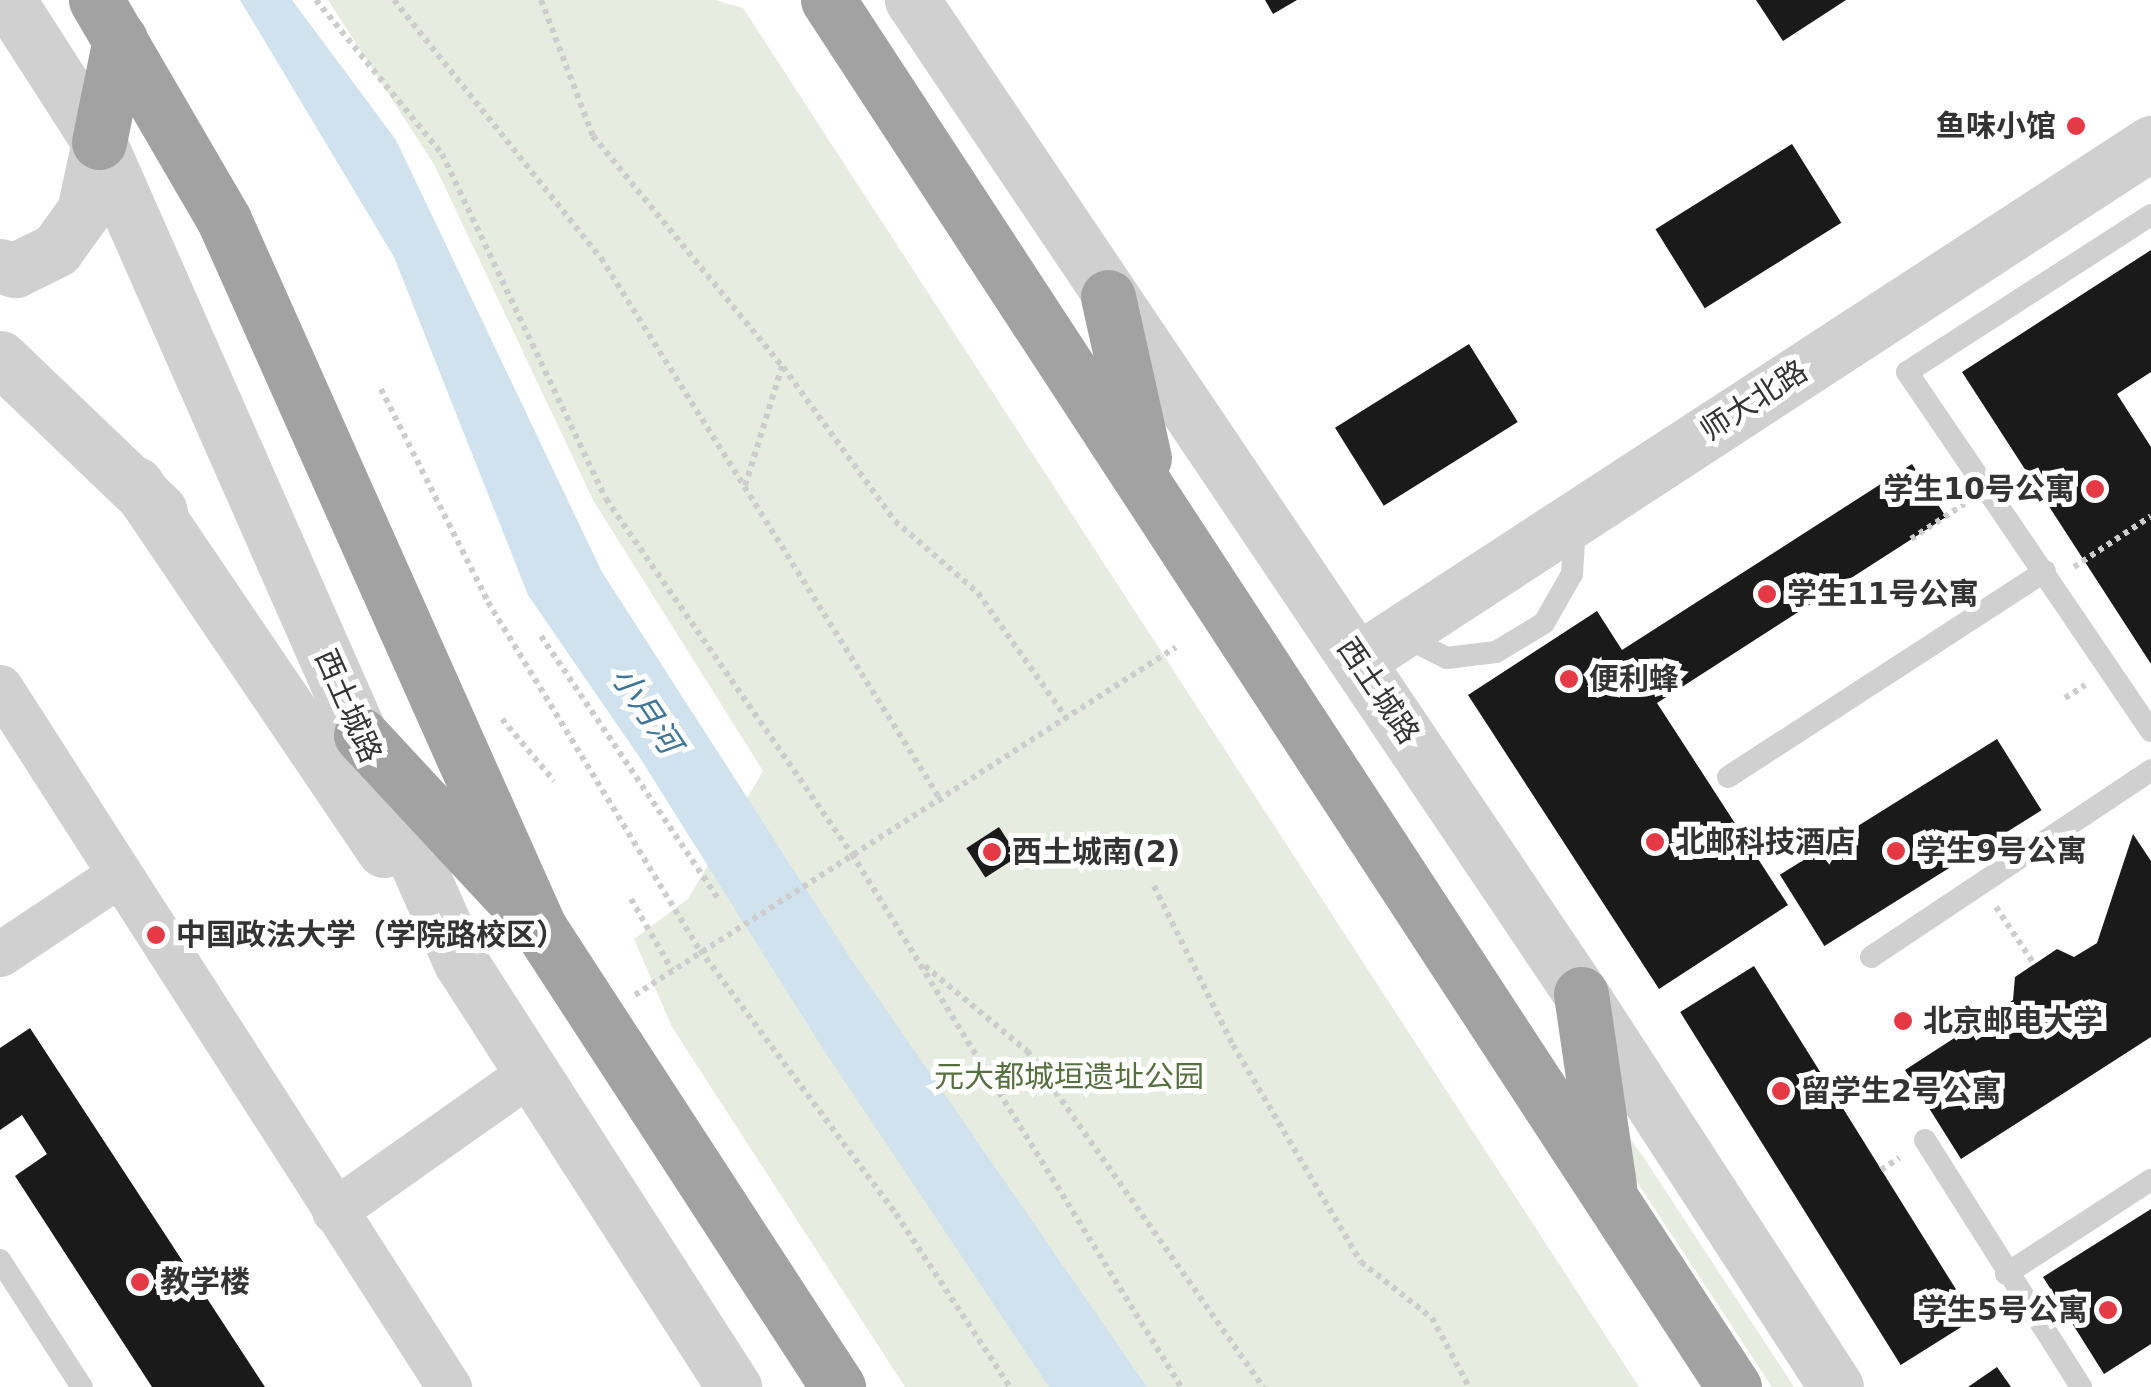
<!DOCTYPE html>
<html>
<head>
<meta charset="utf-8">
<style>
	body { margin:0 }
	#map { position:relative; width:2151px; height:1387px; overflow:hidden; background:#fff; font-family:"DejaVu Sans","Noto Sans SC",sans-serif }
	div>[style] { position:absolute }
	.green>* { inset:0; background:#e6ecdf }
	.water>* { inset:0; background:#cfe2ee }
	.building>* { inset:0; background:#1a1a1a; transform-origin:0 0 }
	.path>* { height:6px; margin-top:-3px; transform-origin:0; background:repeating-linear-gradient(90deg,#cdcdcd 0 5px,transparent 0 10px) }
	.service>* { height:22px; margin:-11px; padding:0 11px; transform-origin:11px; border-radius:11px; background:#d0d0d0 }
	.minor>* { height:45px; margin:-22.5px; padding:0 22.5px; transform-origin:22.5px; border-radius:22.5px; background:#d0d0d0 }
	.tertiary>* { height:55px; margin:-27.5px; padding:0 27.5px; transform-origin:27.5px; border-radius:27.5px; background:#d0d0d0 }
	.trunk>* { height:55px; margin:-27.5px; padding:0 27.5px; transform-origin:27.5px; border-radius:27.5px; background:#a2a2a2 }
	.dots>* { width:28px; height:28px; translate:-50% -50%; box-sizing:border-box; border:5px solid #fff; border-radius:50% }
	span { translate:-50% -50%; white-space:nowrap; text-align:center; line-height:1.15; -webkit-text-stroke:10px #fff; paint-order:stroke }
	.poi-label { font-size:30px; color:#333; font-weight:700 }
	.right { translate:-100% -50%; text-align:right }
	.left { translate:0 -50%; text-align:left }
	.street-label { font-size:30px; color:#333 }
	.park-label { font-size:30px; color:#56703f }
	.water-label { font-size:32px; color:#3f7597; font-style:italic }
</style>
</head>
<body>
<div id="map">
	<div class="green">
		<div style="clip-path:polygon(328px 0,715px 0,743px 8px,1639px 1387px,905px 1387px,672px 1027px,634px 939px,688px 899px,763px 771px,593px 500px,435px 166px)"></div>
		<div style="clip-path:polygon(1610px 1110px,1646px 1161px,1794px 1387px,1772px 1387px,1614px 1147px)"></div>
	</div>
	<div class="water">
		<div style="clip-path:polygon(240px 0,292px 0,396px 140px,602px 572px,851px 959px,1147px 1387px,1049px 1387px,823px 1049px,640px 758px,528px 595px,394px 257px)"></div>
	</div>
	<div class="building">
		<div style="clip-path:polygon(1265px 0,1297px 0,1273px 14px)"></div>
		<div style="clip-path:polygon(1756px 0,1846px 0,1783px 41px)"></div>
		<div style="left:1792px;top:144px;width:93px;height:161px;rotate:58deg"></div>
		<div style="clip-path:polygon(2151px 250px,2151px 372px,2117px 394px,2151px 447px,2151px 664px,1962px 372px)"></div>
		<div style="left:1469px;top:344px;width:92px;height:158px;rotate:58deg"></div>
		<div style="clip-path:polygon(1912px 464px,1946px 517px,1657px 703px,1788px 905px,1659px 989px,1468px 695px,1597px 611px,1622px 650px)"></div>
		<div style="left:1997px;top:739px;width:84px;height:256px;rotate:58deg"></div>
		<div style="left:999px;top:827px;width:35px;height:39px;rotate:57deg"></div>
		<div style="clip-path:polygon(2133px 834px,2151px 861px,2151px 1037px,1961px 1159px,1905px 1070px,2013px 1000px,2015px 977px,2057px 949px,2074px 957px,2097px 943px)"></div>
		<div style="left:1754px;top:966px;width:416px;height:87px;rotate:58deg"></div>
		<div style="clip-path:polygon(30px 1028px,265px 1387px,152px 1387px,15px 1176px,47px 1154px,22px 1115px,0 1130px,0 1048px)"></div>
		<div style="clip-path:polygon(2151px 1209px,2151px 1344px,2104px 1374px,2043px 1277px)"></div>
		<div style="clip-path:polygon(1997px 1367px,2011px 1387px,1968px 1387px)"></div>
	</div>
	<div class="path">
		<div style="left:316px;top:0;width:199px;rotate:50.7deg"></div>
		<div style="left:442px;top:154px;width:382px;rotate:64.6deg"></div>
		<div style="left:606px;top:499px;width:432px;rotate:55.3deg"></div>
		<div style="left:852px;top:854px;width:626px;rotate:58.31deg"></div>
		<div style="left:394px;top:0;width:331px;rotate:51.3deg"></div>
		<div style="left:601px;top:258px;width:642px;rotate:57.92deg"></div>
		<div style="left:541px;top:0;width:146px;rotate:69.1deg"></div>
		<div style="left:593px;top:136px;width:298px;rotate:50.6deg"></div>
		<div style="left:782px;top:366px;width:126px;rotate:107.1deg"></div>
		<div style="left:783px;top:367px;width:190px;rotate:54deg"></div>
		<div style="left:895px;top:521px;width:110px;rotate:40.9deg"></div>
		<div style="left:978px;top:593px;width:154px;rotate:54.8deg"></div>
		<div style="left:381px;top:389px;width:238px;rotate:63.3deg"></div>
		<div style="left:488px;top:602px;width:407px;rotate:58.7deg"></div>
		<div style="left:700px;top:950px;width:329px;rotate:53.4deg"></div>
		<div style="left:896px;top:1214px;width:207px;rotate:56.6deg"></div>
		<div style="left:1911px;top:539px;width:64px;rotate:-33.4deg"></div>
		<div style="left:2074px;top:567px;width:92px;rotate:-33.5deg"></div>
		<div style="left:541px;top:636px;width:320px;rotate:56deg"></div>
		<div style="left:2065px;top:698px;width:24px;rotate:-33deg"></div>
		<div style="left:502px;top:719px;width:81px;rotate:50deg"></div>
		<div style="left:1154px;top:886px;width:178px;rotate:63.6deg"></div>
		<div style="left:1233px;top:1045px;width:252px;rotate:59.5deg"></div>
		<div style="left:1361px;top:1262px;width:90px;rotate:38.3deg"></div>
		<div style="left:1432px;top:1318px;width:78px;rotate:61.8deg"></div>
		<div style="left:631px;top:899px;width:82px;rotate:60deg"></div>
		<div style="left:1996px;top:907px;width:69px;rotate:56.3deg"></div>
		<div style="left:925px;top:966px;width:133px;rotate:39.8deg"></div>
		<div style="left:1027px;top:1051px;width:411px;rotate:54.9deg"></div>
		<div style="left:635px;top:995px;width:643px;rotate:-32.75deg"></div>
		<div style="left:1881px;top:1170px;width:22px;rotate:-34deg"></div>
	</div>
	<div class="service">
		<div style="left:2151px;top:215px;width:290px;rotate:147.2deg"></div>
		<div style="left:1907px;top:372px;width:434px;rotate:55.8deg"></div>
		<div style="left:1401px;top:635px;width:51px;rotate:26.6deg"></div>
		<div style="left:1447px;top:658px;width:49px;rotate:-7deg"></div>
		<div style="left:1496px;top:652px;width:56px;rotate:-31.1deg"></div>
		<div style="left:1544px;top:623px;width:56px;rotate:-60.3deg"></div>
		<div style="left:1572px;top:574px;width:49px;rotate:-86.5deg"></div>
		<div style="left:1728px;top:777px;width:378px;rotate:-33deg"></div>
		<div style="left:1871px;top:957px;width:337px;rotate:-33.7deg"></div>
		<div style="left:1925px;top:1140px;width:292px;rotate:57.7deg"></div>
		<div style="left:0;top:1260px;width:151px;rotate:57.2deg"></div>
		<div style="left:2006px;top:1274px;width:173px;rotate:-33deg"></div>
	</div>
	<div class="minor">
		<div style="left:0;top:687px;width:832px;rotate:57.32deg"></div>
		<div style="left:0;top:954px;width:144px;rotate:-33.7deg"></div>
		<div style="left:334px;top:1211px;width:241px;rotate:-35.2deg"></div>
	</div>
	<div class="tertiary">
		<div style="left:8px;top:0;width:169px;rotate:57.3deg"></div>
		<div style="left:99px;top:142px;width:895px;rotate:66.21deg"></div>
		<div style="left:460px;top:961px;width:507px;rotate:57.25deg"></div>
		<div style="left:912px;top:0;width:1198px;rotate:56.06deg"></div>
		<div style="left:1581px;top:994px;width:468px;rotate:57deg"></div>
		<div style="left:0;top:266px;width:16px;rotate:15deg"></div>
		<div style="left:15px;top:270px;width:46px;rotate:-26deg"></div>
		<div style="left:56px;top:250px;width:48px;rotate:-54.3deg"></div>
		<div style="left:84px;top:211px;width:71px;rotate:-77.7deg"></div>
		<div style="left:0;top:358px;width:221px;rotate:43.7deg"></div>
		<div style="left:136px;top:484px;width:442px;rotate:55.9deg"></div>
		<div style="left:1358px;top:660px;width:947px;rotate:-33.1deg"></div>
	</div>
	<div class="trunk">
		<div style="left:96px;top:0;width:255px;rotate:59.8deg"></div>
		<div style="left:224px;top:220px;width:774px;rotate:65.98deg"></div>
		<div style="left:539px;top:927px;width:549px;rotate:56.98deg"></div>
		<div style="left:828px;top:0;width:1657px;rotate:56.85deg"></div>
		<div style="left:99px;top:142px;width:105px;rotate:-78.5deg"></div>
		<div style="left:1108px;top:297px;width:165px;rotate:77.4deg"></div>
		<div style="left:361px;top:735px;width:217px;rotate:47.1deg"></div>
		<div style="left:1581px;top:994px;width:193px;rotate:81.7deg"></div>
	</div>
	<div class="dots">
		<div style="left:2076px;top:126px;background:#e63946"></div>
		<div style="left:2095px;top:489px;background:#e63946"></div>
		<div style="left:1767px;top:594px;background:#e63946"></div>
		<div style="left:1569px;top:679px;background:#e63946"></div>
		<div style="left:1655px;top:842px;background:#e63946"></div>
		<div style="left:1896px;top:851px;background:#e63946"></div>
		<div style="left:992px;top:852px;background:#e63946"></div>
		<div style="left:156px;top:935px;background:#e63946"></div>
		<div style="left:1903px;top:1021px;background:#e63946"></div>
		<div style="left:1781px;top:1091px;background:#e63946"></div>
		<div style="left:140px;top:1282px;background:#e63946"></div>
		<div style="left:2108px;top:1310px;background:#e63946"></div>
	</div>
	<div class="poi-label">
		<span class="right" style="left:2056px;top:126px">鱼味小馆</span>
		<span class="right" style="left:2075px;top:489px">学生10号公寓</span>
		<span class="left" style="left:1787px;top:594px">学生11号公寓</span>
		<span class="left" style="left:1589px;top:679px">便利蜂</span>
		<span class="left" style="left:1675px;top:842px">北邮科技酒店</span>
		<span class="left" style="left:1916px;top:851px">学生9号公寓</span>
		<span class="left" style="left:1012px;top:852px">西土城南(2)</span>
		<span class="left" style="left:176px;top:935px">中国政法大学（学院路校区）</span>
		<span class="left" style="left:1923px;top:1021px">北京邮电大学</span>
		<span class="left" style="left:1801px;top:1091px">留学生2号公寓</span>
		<span class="left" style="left:160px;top:1282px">教学楼</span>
		<span class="right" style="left:2088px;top:1310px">学生5号公寓</span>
	</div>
	<div class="street-label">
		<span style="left:1754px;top:401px;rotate:-33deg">师大北路</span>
		<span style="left:1378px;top:691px;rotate:56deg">西土城路</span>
		<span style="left:348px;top:706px;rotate:66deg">西土城路</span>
	</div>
	<div class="park-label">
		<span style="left:1069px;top:1077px">元大都城垣遗址公园</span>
	</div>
	<div class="water-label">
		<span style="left:646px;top:710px;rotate:56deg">小月河</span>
	</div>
</div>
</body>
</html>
